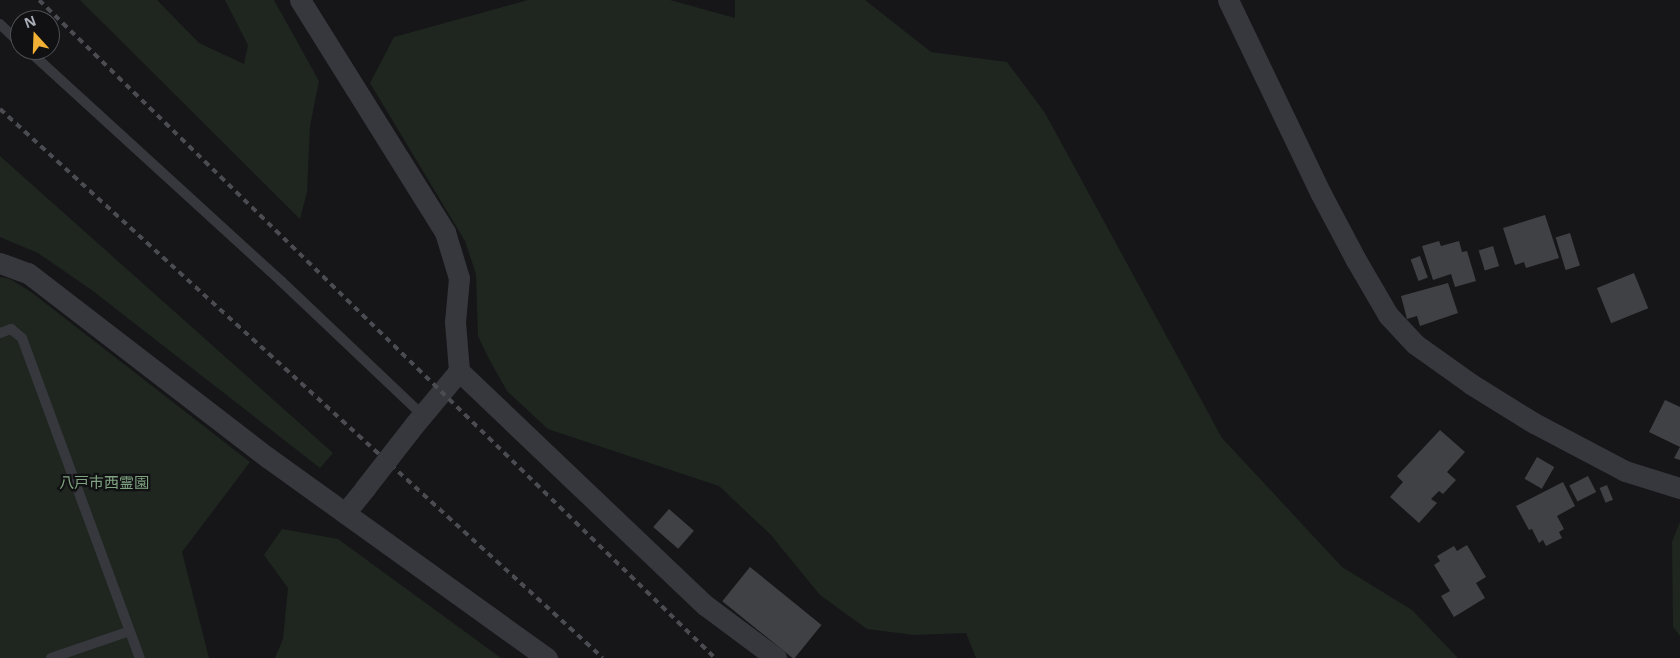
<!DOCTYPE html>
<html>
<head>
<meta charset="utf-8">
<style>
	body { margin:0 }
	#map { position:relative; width:1680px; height:658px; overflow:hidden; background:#161618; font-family:"Noto Sans","Noto Sans JP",sans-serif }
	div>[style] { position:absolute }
	.green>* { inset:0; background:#1e261f }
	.building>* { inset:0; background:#404145; transform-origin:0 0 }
	.service>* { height:10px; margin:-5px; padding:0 5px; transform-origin:5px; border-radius:5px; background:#37383d }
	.minor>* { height:21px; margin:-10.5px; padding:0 10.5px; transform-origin:10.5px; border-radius:10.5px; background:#37383d }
	.rail>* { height:4px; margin-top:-2px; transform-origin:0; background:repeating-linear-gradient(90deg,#4a4c52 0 6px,transparent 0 11px) }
	.minor-bridge>* { height:21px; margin:-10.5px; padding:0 10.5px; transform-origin:10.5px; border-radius:10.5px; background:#37383d }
	span { translate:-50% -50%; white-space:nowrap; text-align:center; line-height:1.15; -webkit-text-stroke:4.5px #111113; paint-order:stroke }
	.park-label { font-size:15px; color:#7fa381 }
	.north { position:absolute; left:10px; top:10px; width:50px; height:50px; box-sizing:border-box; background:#111113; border:1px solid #4d4f55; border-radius:50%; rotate:340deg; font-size:14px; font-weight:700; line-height:20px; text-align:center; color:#a8adb8 }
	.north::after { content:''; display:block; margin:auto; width:18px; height:22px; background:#f2b134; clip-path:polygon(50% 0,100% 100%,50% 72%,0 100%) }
</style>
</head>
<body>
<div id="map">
	<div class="green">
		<div style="clip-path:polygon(80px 0,157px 0,199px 43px,244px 64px,248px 45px,225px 0,274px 0,319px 81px,310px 126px,307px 192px,300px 219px)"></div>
		<div style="clip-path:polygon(528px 0,670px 0,735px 18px,735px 0,865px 0,931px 52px,1007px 62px,1045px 113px,1222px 438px,1342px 567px,1412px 610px,1458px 658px,976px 658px,966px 633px,914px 635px,867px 629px,820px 595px,771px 535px,719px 486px,548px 429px,507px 391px,489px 359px,478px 336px,476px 274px,465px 241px,370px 83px,394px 37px)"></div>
		<div style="clip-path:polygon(0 156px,333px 453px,320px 468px,93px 291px,38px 253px,0 237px)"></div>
		<div style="clip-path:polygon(0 277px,10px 279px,31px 292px,250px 462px,182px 552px,209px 658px,0 658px)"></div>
		<div style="clip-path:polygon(1680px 522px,1680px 636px,1673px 627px,1672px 542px)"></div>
		<div style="clip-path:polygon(282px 529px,338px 539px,501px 658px,275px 658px,283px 639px,288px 588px,264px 555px)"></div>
	</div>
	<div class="building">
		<div style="clip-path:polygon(1545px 215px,1559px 258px,1526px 268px,1524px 262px,1515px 265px,1503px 228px)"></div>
		<div style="left:1570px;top:233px;width:34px;height:15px;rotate:73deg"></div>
		<div style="clip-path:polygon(1439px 241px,1441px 246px,1459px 241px,1462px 252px,1467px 251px,1476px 281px,1455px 287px,1451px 274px,1433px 280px,1422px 246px)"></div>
		<div style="left:1493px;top:246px;width:21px;height:15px;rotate:73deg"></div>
		<div style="left:1420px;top:256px;width:23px;height:10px;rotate:70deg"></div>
		<div style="left:1634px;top:273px;width:38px;height:40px;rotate:68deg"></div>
		<div style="clip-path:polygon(1448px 283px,1458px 313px,1420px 326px,1417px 316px,1407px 319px,1401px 296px)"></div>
		<div style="clip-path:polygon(1665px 400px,1680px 407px,1680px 460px,1674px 458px,1680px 447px,1649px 432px)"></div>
		<div style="clip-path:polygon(1440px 430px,1465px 452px,1447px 472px,1456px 480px,1443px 494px,1439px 491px,1431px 499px,1437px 503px,1419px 523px,1390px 497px,1403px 482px,1397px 476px)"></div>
		<div style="left:1537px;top:457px;width:20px;height:25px;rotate:30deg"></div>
		<div style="left:1588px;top:476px;width:18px;height:21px;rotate:63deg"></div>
		<div style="clip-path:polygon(1563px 482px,1575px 506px,1557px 516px,1564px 529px,1559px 532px,1562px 538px,1546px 546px,1543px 540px,1539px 543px,1532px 529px,1529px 530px,1516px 506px)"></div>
		<div style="left:1607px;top:485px;width:16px;height:8px;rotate:68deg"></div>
		<div style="left:669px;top:509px;width:33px;height:24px;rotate:41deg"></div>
		<div style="clip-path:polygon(1467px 545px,1486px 577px,1476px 583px,1485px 598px,1454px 617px,1441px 596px,1450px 591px,1434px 565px,1440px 561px,1437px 556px,1454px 546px,1457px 551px)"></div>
		<div style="left:750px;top:567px;width:92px;height:44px;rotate:39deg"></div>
	</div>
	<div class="service">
		<div style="left:0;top:24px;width:28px;rotate:44deg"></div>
		<div style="left:28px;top:50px;width:343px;rotate:42.4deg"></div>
		<div style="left:281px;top:281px;width:195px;rotate:43.5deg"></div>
		<div style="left:0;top:333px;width:12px;rotate:-20deg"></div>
		<div style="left:11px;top:329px;width:14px;rotate:39deg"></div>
		<div style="left:22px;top:338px;width:341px;rotate:69.8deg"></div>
		<div style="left:51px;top:658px;width:83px;rotate:-18.9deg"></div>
	</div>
	<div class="minor">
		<div style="left:300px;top:0;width:274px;rotate:58deg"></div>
		<div style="left:445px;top:232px;width:48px;rotate:73.1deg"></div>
		<div style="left:459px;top:278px;width:44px;rotate:95.2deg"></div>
		<div style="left:455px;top:322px;width:49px;rotate:85.3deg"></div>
		<div style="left:459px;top:371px;width:340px;rotate:43.6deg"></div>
		<div style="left:705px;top:605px;width:89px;rotate:36.7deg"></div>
		<div style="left:1228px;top:0;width:215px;rotate:64.4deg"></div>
		<div style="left:1321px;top:194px;width:75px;rotate:62.1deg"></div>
		<div style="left:1356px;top:260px;width:64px;rotate:59.8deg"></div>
		<div style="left:1388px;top:315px;width:40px;rotate:47deg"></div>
		<div style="left:1415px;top:344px;width:69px;rotate:35.5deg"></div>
		<div style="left:1471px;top:384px;width:74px;rotate:31.8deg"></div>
		<div style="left:1534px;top:423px;width:103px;rotate:27.8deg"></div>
		<div style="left:1625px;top:471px;width:58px;rotate:17.2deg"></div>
		<div style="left:0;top:263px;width:30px;rotate:20deg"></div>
		<div style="left:28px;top:273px;width:302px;rotate:37.6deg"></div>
		<div style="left:267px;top:457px;width:345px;rotate:35.7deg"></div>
		<div style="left:414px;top:425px;width:70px;rotate:-50.2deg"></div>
		<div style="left:345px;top:513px;width:32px;rotate:-51deg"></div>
	</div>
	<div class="rail">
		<div style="left:39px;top:0;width:943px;rotate:44.23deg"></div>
		<div style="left:0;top:109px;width:815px;rotate:42.32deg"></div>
	</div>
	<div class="minor-bridge">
		<div style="left:365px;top:488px;width:80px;rotate:-52.1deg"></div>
	</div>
	<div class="park-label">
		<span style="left:104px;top:483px">八戸市西霊園</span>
	</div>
	<div class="north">N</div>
</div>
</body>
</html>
